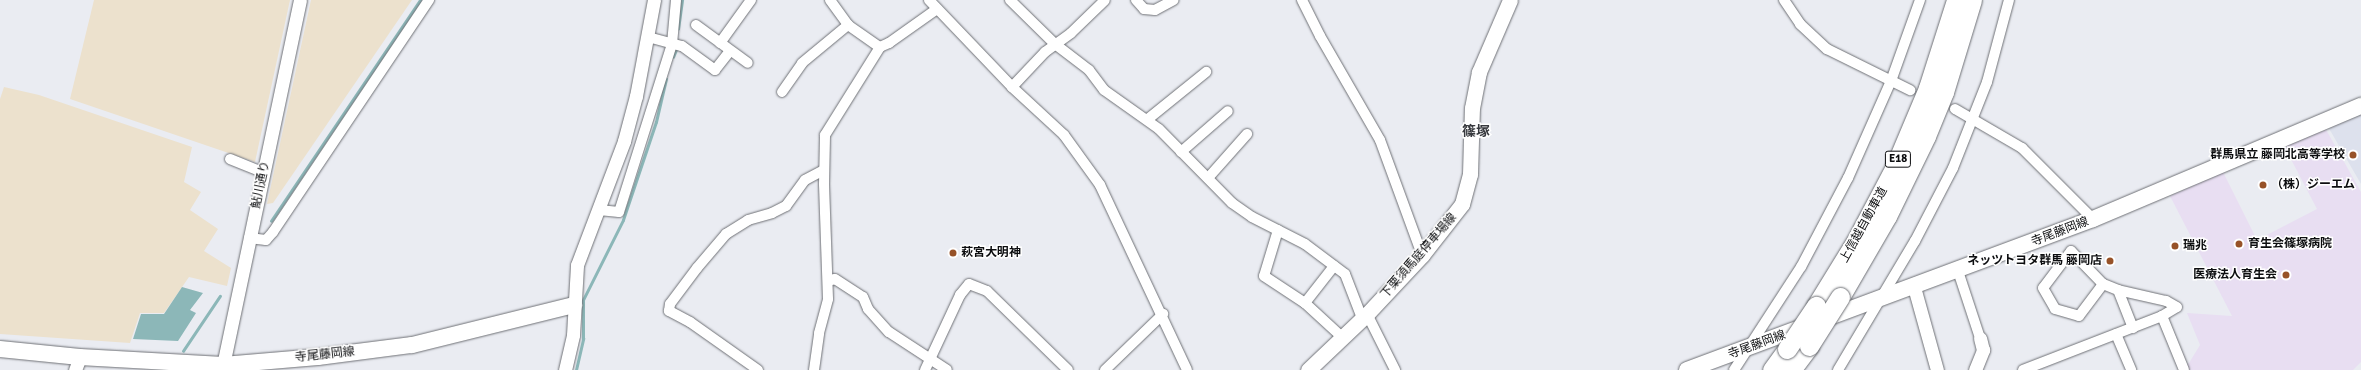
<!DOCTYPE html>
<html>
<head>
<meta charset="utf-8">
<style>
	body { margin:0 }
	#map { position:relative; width:2361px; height:370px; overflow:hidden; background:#eaecf2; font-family:Signika,"Noto Sans JP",sans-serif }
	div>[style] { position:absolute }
	.commercial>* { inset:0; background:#ece1cd }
	.built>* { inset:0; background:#dde1ed }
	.medical>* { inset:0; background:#e8def2 }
	.water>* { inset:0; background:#8cb7b8 }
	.stream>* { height:2.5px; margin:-1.25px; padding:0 1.25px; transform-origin:1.25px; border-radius:1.25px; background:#8cb7b8 }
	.roads { filter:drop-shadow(0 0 1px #6e7075) drop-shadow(0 0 1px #6e7075) }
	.minor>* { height:10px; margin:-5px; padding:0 5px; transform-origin:5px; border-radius:5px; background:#fff }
	.tertiary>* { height:13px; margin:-6.5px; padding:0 6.5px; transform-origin:6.5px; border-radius:6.5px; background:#fff }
	.secondary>* { height:15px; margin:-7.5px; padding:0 7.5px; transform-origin:7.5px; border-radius:7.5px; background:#fff }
	.primary>* { height:16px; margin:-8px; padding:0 8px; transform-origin:8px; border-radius:8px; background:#fff }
	.motorway>* { height:19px; margin:-9.5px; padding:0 9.5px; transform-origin:9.5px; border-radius:9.5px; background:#fff }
	.bridges { filter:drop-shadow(0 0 1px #6e7075) drop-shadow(0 0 1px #6e7075) }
	.motorway-bridge>* { height:19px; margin:-9.5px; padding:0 9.5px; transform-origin:9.5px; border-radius:9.5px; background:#fff }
	.dots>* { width:11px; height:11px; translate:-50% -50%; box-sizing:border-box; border:2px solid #fff; border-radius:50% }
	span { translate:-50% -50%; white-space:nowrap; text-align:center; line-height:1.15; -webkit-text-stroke:3px #fff; paint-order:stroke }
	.shield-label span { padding:1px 3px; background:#fff; border:1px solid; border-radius:3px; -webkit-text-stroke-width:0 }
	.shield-label { font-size:11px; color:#0c0d0f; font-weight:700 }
	.poi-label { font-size:12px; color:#0c0d0f; font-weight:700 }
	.right { translate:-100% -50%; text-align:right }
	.left { translate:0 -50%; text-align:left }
	.street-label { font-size:12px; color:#0c0d0f }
	.quarter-label { font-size:14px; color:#37393e; font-weight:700 }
</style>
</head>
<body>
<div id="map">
	<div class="commercial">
		<div style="clip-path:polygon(94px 0,290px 0,255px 162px,70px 99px)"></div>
		<div style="clip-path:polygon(311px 0,412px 0,273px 203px,267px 204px)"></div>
		<div style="clip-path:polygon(4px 87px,39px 95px,192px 147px,184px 182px,201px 192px,190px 210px,218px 229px,204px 251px,231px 268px,227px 286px,189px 277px,164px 313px,140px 313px,130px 343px,0 334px,0 99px)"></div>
	</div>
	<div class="built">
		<div style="clip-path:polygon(2361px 113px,2361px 184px,2327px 125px)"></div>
	</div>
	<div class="medical">
		<div style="clip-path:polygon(2324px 126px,2361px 192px,2361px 362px,2353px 370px,2187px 370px,2185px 365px,2189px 363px,2200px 345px,2187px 313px,2232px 316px,2170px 196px,2223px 172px,2257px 240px,2317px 209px,2283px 144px)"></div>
	</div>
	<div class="water">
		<div style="clip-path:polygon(182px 287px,203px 293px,190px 310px,196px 313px,178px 341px,133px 339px,141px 314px,164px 314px)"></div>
	</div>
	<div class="stream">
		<div style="left:678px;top:29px;width:29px;rotate:-82deg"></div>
		<div style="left:673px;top:57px;width:8px;rotate:-67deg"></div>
		<div style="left:271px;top:221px;width:267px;rotate:-56deg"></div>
		<div style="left:183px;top:351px;width:66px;rotate:-56.1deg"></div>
		<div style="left:576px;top:370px;width:32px;rotate:-77deg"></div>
		<div style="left:583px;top:339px;width:39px;rotate:-90deg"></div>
		<div style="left:583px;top:300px;width:89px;rotate:-63.4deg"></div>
		<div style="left:623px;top:220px;width:103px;rotate:-71.4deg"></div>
		<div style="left:656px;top:122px;width:44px;rotate:-76.9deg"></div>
	</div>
	<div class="roads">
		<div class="minor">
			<div style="left:830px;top:0;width:31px;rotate:54deg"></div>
			<div style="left:848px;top:25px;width:39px;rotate:35deg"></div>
			<div style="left:880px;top:47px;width:10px;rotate:-24deg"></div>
			<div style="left:889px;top:43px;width:59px;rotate:-35.3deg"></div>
			<div style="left:929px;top:0;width:120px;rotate:46.3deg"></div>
			<div style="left:1012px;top:87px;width:71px;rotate:42.7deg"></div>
			<div style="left:1064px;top:135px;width:62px;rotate:54.2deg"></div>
			<div style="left:1100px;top:185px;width:204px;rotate:64.8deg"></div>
			<div style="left:1010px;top:0;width:63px;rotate:44.4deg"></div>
			<div style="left:1055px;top:44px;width:43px;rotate:37.4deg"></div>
			<div style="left:1089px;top:70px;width:25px;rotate:53deg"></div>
			<div style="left:1104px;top:90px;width:67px;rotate:35.3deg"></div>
			<div style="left:1159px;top:129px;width:104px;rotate:45.4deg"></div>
			<div style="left:1232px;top:203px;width:24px;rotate:35deg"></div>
			<div style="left:1252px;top:217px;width:59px;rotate:27deg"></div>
			<div style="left:1305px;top:244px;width:50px;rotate:36.9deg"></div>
			<div style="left:1345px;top:274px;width:47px;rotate:68.9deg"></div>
			<div style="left:1136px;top:0;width:12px;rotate:48deg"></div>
			<div style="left:1144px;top:9px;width:11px;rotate:5deg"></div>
			<div style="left:1155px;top:10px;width:21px;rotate:-28deg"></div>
			<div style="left:1302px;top:0;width:40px;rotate:63.4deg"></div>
			<div style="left:1320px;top:36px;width:120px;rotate:60deg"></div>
			<div style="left:1380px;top:140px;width:122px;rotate:69.9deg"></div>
			<div style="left:1784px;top:0;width:29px;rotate:56deg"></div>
			<div style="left:1800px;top:24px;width:37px;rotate:43deg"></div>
			<div style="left:1827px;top:49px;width:93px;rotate:26.3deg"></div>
			<div style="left:696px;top:25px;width:64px;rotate:36.2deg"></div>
			<div style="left:648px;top:37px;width:35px;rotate:15deg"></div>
			<div style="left:682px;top:46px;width:41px;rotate:36deg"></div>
			<div style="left:715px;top:70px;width:24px;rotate:-52deg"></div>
			<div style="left:720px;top:43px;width:53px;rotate:-54.2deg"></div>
			<div style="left:1012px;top:87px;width:48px;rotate:-46.7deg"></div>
			<div style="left:1045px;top:52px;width:32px;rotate:-36deg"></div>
			<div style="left:1071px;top:33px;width:47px;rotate:-44.1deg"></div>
			<div style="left:782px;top:92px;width:35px;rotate:-55deg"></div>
			<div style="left:802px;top:63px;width:60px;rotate:-39.6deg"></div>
			<div style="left:1955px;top:109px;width:78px;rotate:30.2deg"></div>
			<div style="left:2022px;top:148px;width:100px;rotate:45deg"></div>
			<div style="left:1148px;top:119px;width:75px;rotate:-39deg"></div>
			<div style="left:1181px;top:152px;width:62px;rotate:-41.1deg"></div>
			<div style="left:230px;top:159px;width:35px;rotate:22deg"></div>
			<div style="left:1208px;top:178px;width:59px;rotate:-48.4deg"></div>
			<div style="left:599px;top:210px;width:20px;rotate:6deg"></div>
			<div style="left:619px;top:212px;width:176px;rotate:-72.5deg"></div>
			<div style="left:672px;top:44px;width:44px;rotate:-84.8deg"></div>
			<div style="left:1278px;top:230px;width:48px;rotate:106.9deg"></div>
			<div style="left:1264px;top:276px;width:49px;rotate:33.4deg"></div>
			<div style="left:1305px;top:303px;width:50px;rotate:42.6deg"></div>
			<div style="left:249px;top:238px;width:17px;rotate:7deg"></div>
			<div style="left:266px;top:240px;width:11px;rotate:-49deg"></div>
			<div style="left:273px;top:232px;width:280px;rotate:-56.1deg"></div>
			<div style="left:1958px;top:271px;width:71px;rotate:71.8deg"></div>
			<div style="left:828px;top:281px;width:7px;rotate:-16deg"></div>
			<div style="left:835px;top:279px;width:33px;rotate:33deg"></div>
			<div style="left:863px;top:297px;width:13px;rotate:67deg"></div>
			<div style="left:868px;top:309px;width:31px;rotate:48deg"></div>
			<div style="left:889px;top:332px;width:69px;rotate:33.2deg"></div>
			<div style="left:2118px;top:290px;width:41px;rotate:68.5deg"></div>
			<div style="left:1305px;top:303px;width:47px;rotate:-51.9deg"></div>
			<div style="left:1367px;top:314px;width:63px;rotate:63.4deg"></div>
			<div style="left:2162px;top:316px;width:58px;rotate:67.8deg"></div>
			<div style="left:2116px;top:334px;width:39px;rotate:67deg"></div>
			<div style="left:758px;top:370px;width:83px;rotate:-144.8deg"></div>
			<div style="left:690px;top:322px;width:24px;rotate:-152deg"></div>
			<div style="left:669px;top:311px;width:7px;rotate:-82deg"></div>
			<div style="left:670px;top:304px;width:45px;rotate:-53.1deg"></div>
			<div style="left:697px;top:268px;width:45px;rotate:-49.5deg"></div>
			<div style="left:726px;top:234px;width:26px;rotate:-32deg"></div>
			<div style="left:748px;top:220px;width:25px;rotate:-16deg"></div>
			<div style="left:772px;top:213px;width:16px;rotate:-27deg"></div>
			<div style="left:786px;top:206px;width:32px;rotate:-54deg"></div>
			<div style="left:805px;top:180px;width:21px;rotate:-28deg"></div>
			<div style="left:814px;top:370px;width:37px;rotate:-82deg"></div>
			<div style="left:819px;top:333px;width:35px;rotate:-75deg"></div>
			<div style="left:828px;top:299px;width:115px;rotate:-92deg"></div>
			<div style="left:824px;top:184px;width:49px;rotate:-88.8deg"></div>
			<div style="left:825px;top:135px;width:104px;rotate:-58deg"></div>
			<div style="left:925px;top:370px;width:83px;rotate:-65deg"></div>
			<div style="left:960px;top:295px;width:14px;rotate:-51deg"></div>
			<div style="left:969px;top:284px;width:19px;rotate:21deg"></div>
			<div style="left:987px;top:291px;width:113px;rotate:44.3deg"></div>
			<div style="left:1105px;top:370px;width:81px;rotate:-44deg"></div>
			<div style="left:1734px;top:370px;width:123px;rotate:-57deg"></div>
			<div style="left:1801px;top:267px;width:101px;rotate:-62.2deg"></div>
			<div style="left:1848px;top:178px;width:106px;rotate:-66.1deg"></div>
			<div style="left:1891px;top:81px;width:86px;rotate:-70.3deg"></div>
			<div style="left:1838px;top:370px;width:150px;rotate:-59.2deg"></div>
			<div style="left:1915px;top:241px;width:82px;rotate:-62.5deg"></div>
			<div style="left:1953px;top:168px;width:92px;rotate:-68.4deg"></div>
			<div style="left:1987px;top:82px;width:85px;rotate:-75deg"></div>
			<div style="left:2023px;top:370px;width:149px;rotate:-21.2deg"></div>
			<div style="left:2162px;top:316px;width:17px;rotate:-31deg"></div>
			<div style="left:2177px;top:307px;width:13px;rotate:-151deg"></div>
			<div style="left:2166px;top:301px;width:49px;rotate:-167.1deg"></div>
			<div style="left:2118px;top:290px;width:16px;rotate:-158deg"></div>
			<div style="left:2103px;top:284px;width:46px;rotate:-134.1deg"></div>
			<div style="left:2071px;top:251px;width:46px;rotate:127.1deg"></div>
			<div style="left:2043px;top:288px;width:24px;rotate:60deg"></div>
			<div style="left:2055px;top:309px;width:25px;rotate:16deg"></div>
			<div style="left:2079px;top:316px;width:40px;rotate:-53deg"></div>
		</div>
		<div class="tertiary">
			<div style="left:1914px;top:287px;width:86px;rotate:74.5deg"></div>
			<div style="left:75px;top:370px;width:14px;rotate:-69deg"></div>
			<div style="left:222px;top:370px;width:378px;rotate:-78.1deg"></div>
			<div style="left:565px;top:370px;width:36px;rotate:-77deg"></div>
			<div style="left:573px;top:335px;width:70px;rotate:-86.7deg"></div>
			<div style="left:577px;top:265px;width:133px;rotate:-69.2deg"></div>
			<div style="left:624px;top:141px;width:47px;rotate:-75.1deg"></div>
			<div style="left:636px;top:96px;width:98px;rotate:-79.4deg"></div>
			<div style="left:1975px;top:370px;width:22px;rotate:-68deg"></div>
			<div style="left:1983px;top:350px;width:12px;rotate:-104deg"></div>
		</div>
		<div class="secondary">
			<div style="left:1308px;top:370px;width:81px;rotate:-43.5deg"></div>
			<div style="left:1367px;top:314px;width:81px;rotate:-47deg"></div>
			<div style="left:1422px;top:255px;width:65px;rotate:-51.9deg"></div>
			<div style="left:1462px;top:204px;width:31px;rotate:-75deg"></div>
			<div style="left:1470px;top:174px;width:66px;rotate:-88.3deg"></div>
			<div style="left:1472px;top:108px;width:37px;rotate:-79deg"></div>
			<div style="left:1479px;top:72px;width:78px;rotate:-66.7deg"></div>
		</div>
		<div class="primary">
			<div style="left:0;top:349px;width:80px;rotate:5.7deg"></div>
			<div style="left:80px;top:357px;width:143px;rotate:3.2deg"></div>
			<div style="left:223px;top:365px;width:95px;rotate:-4.8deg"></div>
			<div style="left:318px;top:357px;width:95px;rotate:-7.3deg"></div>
			<div style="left:412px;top:345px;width:167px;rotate:-13.9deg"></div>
			<div style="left:1687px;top:370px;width:433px;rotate:-20.4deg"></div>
			<div style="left:2093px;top:219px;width:291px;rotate:-22.9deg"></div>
		</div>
		<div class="motorway">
			<div style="left:1840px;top:297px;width:94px;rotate:-59.9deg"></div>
			<div style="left:1887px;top:216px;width:89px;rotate:-64deg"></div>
			<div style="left:1926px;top:136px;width:48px;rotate:-67.8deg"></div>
			<div style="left:1944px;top:92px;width:96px;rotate:-73.1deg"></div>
			<div style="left:1816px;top:306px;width:76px;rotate:-58.4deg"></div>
			<div style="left:1856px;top:241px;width:81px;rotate:-62.2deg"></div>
			<div style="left:1894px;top:169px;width:88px;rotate:-67.2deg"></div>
			<div style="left:1928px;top:88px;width:92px;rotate:-72.3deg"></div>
			<div style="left:1772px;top:370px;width:26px;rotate:-54deg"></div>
			<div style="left:1791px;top:370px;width:30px;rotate:-53deg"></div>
		</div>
	</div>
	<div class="bridges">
		<div class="motorway-bridge">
			<div style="left:1809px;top:346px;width:58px;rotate:-57.7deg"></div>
			<div style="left:1787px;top:349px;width:52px;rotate:-56deg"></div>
		</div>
	</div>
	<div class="dots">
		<div style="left:2353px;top:155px;background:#975228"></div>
		<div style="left:2263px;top:185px;background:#975228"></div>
		<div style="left:2239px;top:244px;background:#975228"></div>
		<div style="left:2175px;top:246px;background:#975228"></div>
		<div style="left:953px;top:253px;background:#975228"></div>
		<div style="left:2110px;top:261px;background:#975228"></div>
		<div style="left:2286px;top:275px;background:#975228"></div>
	</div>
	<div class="shield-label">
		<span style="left:1898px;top:159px">E18</span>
	</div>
	<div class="poi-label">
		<span class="right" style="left:2345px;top:155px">群馬県立 藤岡北高等学校</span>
		<span class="left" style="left:2271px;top:185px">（株）ジーエム</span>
		<span class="left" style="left:2248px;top:244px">育生会篠塚病院</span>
		<span class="left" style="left:2183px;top:246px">瑞兆</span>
		<span class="left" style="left:961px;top:253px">萩宮大明神</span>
		<span class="right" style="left:2102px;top:261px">ネッツトヨタ群馬 藤岡店</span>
		<span class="right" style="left:2277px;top:275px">医療法人育生会</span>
	</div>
	<div class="street-label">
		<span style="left:261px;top:185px;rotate:-78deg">鮎川通り</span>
		<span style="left:1864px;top:225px;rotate:-61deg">上信越自動車道</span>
		<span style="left:2060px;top:232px;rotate:-21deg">寺尾藤岡線</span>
		<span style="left:1419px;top:256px;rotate:-49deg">下栗須馬庭停車場線</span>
		<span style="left:1757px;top:345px;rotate:-20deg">寺尾藤岡線</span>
		<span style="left:325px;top:355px;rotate:-6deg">寺尾藤岡線</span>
	</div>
	<div class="quarter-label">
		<span style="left:1476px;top:132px">篠塚</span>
	</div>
</div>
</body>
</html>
